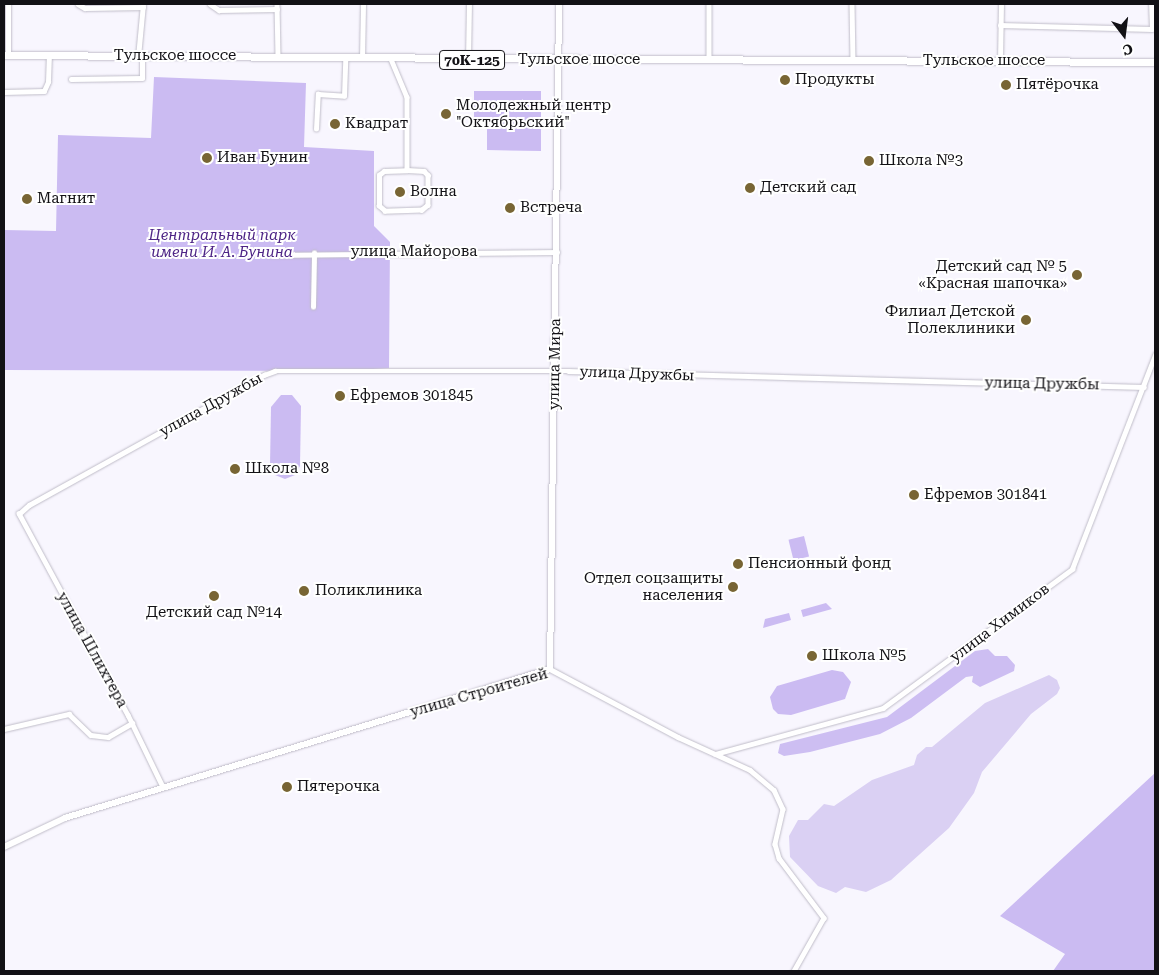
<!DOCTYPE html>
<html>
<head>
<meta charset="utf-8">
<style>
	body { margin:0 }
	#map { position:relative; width:1159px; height:975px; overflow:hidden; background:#f8f6fe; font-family:"Roboto Serif",serif }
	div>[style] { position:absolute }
	.green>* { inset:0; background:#cbbbf2; transform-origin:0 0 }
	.forest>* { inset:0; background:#cdbef2 }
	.water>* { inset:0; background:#dad0f3 }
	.roads { filter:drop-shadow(0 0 1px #c0bdc9) drop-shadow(0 0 1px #c0bdc9) }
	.minor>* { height:4.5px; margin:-2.25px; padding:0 2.25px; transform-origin:2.25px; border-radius:2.25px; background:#fff }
	.tertiary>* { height:5.5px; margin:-2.75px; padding:0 2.75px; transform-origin:2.75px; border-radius:2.75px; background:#fff }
	.primary>* { height:7px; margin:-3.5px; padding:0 3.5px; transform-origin:3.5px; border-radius:3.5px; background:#fff }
	.dots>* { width:14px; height:14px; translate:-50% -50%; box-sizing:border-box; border:2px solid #fff; border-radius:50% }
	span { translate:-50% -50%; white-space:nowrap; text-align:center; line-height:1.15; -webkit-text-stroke:4px #fff; paint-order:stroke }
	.shield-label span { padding:1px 4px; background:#fff; border:1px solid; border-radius:4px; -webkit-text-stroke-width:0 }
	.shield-label { font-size:14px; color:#121115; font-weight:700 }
	.street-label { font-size:15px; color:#121115 }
	.poi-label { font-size:15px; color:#121115 }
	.left { translate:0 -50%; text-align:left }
	.right { translate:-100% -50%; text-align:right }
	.park-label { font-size:15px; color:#4e2586; font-style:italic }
	.frame { position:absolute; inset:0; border:5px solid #121115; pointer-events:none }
	.north { position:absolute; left:1099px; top:10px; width:50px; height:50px; -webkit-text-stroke:4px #fff; paint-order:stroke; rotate:165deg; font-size:14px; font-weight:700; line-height:20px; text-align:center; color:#121115 }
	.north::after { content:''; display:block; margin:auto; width:18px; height:22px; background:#121115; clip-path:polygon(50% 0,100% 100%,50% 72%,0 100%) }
</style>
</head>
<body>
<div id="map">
	<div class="green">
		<div style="clip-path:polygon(154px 77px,306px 83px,304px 147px,374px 151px,374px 226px,390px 242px,389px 368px,342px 371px,4px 370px,4px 230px,56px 231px,58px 135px,151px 138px)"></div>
		<div style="clip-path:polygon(474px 91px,541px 91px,541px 151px,487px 150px,487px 119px,474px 118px)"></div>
		<div style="clip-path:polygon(281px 395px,292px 395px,301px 406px,300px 466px,295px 475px,285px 479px,275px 475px,270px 466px,271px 407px)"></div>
		<div style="left:804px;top:536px;width:21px;height:16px;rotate:76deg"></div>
		<div style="clip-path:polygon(826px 603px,832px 609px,803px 617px,801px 610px)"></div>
		<div style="clip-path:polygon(789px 613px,791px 620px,763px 628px,765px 619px)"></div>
		<div style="clip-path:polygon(832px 670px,843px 672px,851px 682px,845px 699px,791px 715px,778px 714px,773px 709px,770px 697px,777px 686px)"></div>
		<div style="clip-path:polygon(1155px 773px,1155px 971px,1053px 971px,1065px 954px,1000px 916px)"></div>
	</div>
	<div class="forest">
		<div style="clip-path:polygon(988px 649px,995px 656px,1007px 656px,1015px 665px,1014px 671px,980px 687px,972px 682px,973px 676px,966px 677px,911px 718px,880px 734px,810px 752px,784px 756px,778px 753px,780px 744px,887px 717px,975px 651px)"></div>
	</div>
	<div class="water">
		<div style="clip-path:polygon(1049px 675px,1057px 680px,1060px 688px,1057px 694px,1031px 714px,982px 772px,974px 793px,949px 828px,891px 880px,866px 892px,845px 887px,836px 893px,818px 886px,790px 857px,789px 836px,798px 820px,808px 820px,824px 804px,834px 806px,872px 780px,914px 765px,917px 755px,926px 747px,932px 747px,985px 703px)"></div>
	</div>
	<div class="roads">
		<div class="minor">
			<div style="left:78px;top:4px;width:8px;rotate:30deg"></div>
			<div style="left:85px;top:8px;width:58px;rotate:-1deg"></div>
			<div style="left:210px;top:4px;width:11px;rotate:34deg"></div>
			<div style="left:219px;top:10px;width:58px;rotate:-1deg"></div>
			<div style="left:277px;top:4px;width:53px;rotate:88.9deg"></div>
			<div style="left:709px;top:4px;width:56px;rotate:90deg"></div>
			<div style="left:852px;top:4px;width:56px;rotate:89deg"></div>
			<div style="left:1000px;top:25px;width:152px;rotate:1.5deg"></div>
			<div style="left:1152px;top:29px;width:25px;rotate:-92deg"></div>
			<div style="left:8px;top:55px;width:51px;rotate:-90deg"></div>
			<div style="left:138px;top:57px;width:53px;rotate:-84.6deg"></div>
			<div style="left:362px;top:58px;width:54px;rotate:-88.9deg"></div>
			<div style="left:391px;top:59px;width:41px;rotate:67.2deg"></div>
			<div style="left:407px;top:97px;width:73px;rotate:90deg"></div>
			<div style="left:407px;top:170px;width:17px;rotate:3deg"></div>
			<div style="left:424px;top:171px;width:6px;rotate:45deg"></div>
			<div style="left:428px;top:175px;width:30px;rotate:90deg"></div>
			<div style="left:428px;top:205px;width:8px;rotate:140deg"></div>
			<div style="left:422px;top:210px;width:37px;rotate:178deg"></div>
			<div style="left:385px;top:211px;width:8px;rotate:-140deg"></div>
			<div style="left:379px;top:206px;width:31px;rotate:-90deg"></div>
			<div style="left:379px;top:175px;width:6px;rotate:-39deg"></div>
			<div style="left:384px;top:171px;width:23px;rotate:-2deg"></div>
			<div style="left:468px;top:60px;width:56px;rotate:-89deg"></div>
			<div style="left:1000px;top:61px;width:57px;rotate:-89deg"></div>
			<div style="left:71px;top:79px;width:71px;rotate:-0.8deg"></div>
			<div style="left:142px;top:78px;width:21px;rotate:-90deg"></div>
			<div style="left:4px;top:92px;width:40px;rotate:-1.4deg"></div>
			<div style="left:44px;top:91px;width:10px;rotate:-66deg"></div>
			<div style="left:48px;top:82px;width:27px;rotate:-88deg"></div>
			<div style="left:316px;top:129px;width:35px;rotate:-87deg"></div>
			<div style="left:318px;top:94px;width:26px;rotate:4deg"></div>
			<div style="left:344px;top:96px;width:38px;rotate:-88deg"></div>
			<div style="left:270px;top:255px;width:287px;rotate:-0.6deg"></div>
			<div style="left:313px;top:307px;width:54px;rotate:-88.9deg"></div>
			<div style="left:550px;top:669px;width:145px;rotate:28deg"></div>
			<div style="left:678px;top:737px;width:79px;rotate:24.6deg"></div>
			<div style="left:750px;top:770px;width:31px;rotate:40deg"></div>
			<div style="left:774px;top:790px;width:21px;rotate:65deg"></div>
			<div style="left:783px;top:809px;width:36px;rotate:103deg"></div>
			<div style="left:775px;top:844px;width:15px;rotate:74deg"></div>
			<div style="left:779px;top:858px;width:75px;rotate:53.1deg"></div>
			<div style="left:824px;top:918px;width:61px;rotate:119.5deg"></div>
			<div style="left:4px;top:729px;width:67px;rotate:-13deg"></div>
			<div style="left:69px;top:714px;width:30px;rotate:44deg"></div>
			<div style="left:91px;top:735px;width:17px;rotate:7deg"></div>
			<div style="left:108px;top:737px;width:28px;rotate:-30deg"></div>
			<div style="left:715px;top:754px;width:174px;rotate:-15.3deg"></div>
			<div style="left:883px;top:708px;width:235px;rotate:-36.3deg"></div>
			<div style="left:1072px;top:569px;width:230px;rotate:-68.8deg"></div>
			<div style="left:163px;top:788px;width:80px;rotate:-115.9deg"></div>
			<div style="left:128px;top:716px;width:230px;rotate:-118.4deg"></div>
			<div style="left:19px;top:514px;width:13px;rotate:-42deg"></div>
			<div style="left:29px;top:505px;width:269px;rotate:-29deg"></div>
			<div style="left:264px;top:375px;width:12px;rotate:-20deg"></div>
			<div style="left:275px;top:371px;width:293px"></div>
			<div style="left:568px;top:371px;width:576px;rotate:1.59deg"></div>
		</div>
		<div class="tertiary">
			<div style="left:4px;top:847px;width:68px;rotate:-25.4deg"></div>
			<div style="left:65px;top:818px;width:507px;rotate:-17.08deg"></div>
			<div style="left:550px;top:669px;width:665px;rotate:-89.22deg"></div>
		</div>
		<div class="primary">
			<div style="left:4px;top:55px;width:1151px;rotate:0.35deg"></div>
		</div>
	</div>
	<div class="dots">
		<div style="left:785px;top:80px;background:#786534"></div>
		<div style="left:1006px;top:85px;background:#786534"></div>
		<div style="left:446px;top:114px;background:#786534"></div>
		<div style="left:335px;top:124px;background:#786534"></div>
		<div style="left:207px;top:158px;background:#786534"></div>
		<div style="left:869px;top:161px;background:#786534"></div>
		<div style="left:750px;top:188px;background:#786534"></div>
		<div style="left:400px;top:192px;background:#786534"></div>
		<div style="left:27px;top:199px;background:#786534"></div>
		<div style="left:510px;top:208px;background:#786534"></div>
		<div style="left:1077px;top:275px;background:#786534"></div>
		<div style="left:1026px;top:320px;background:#786534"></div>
		<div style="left:340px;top:396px;background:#786534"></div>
		<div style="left:235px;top:469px;background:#786534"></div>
		<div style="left:914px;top:495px;background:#786534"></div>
		<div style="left:738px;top:564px;background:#786534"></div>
		<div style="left:733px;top:587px;background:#786534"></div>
		<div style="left:304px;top:591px;background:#786534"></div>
		<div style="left:214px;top:596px;background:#786534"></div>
		<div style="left:812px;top:656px;background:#786534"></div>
		<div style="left:287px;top:787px;background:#786534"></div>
	</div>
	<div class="shield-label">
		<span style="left:472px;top:60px">70К-125</span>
	</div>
	<div class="street-label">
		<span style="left:175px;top:56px">Тульское шоссе</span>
		<span style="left:579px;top:60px">Тульское шоссе</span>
		<span style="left:984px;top:61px">Тульское шоссе</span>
		<span style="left:414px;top:252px">улица Майорова</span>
		<span style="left:555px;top:364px;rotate:-89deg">улица Мира</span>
		<span style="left:637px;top:374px;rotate:2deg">улица Дружбы</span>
		<span style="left:1042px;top:384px;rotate:1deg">улица Дружбы</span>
		<span style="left:211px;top:405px;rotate:-29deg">улица Дружбы</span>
		<span style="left:1000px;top:623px;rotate:-37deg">улица Химиков</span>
		<span style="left:92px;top:650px;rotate:61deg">улица Шлихтера</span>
		<span style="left:479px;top:693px;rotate:-16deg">улица Строителей</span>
	</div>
	<div class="poi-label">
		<span class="left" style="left:795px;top:80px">Продукты</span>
		<span class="left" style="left:1016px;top:85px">Пятёрочка</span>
		<span class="left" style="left:456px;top:114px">Молодежный центр<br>"Октябрьский"</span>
		<span class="left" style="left:345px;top:124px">Квадрат</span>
		<span class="left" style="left:217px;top:158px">Иван Бунин</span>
		<span class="left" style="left:879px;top:161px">Школа №3</span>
		<span class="left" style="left:760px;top:188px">Детский сад</span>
		<span class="left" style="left:410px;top:192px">Волна</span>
		<span class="left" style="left:37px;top:199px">Магнит</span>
		<span class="left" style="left:520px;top:208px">Встреча</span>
		<span class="right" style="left:1067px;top:275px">Детский сад № 5<br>«Красная шапочка»</span>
		<span class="right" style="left:1015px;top:320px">Филиал Детской<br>Полеклиники</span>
		<span class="left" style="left:350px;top:396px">Ефремов 301845</span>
		<span class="left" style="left:245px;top:469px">Школа №8</span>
		<span class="left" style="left:924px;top:495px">Ефремов 301841</span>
		<span class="left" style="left:748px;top:564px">Пенсионный фонд</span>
		<span class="right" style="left:723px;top:587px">Отдел соцзащиты<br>населения</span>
		<span class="left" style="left:315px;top:591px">Поликлиника</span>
		<span style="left:214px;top:613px">Детский сад №14</span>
		<span class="left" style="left:822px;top:656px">Школа №5</span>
		<span class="left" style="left:297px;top:787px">Пятерочка</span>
	</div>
	<div class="park-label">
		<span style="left:222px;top:244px">Центральный парк<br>имени И. А. Бунина</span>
	</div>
	<div class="frame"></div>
	<div class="north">С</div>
</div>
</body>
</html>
